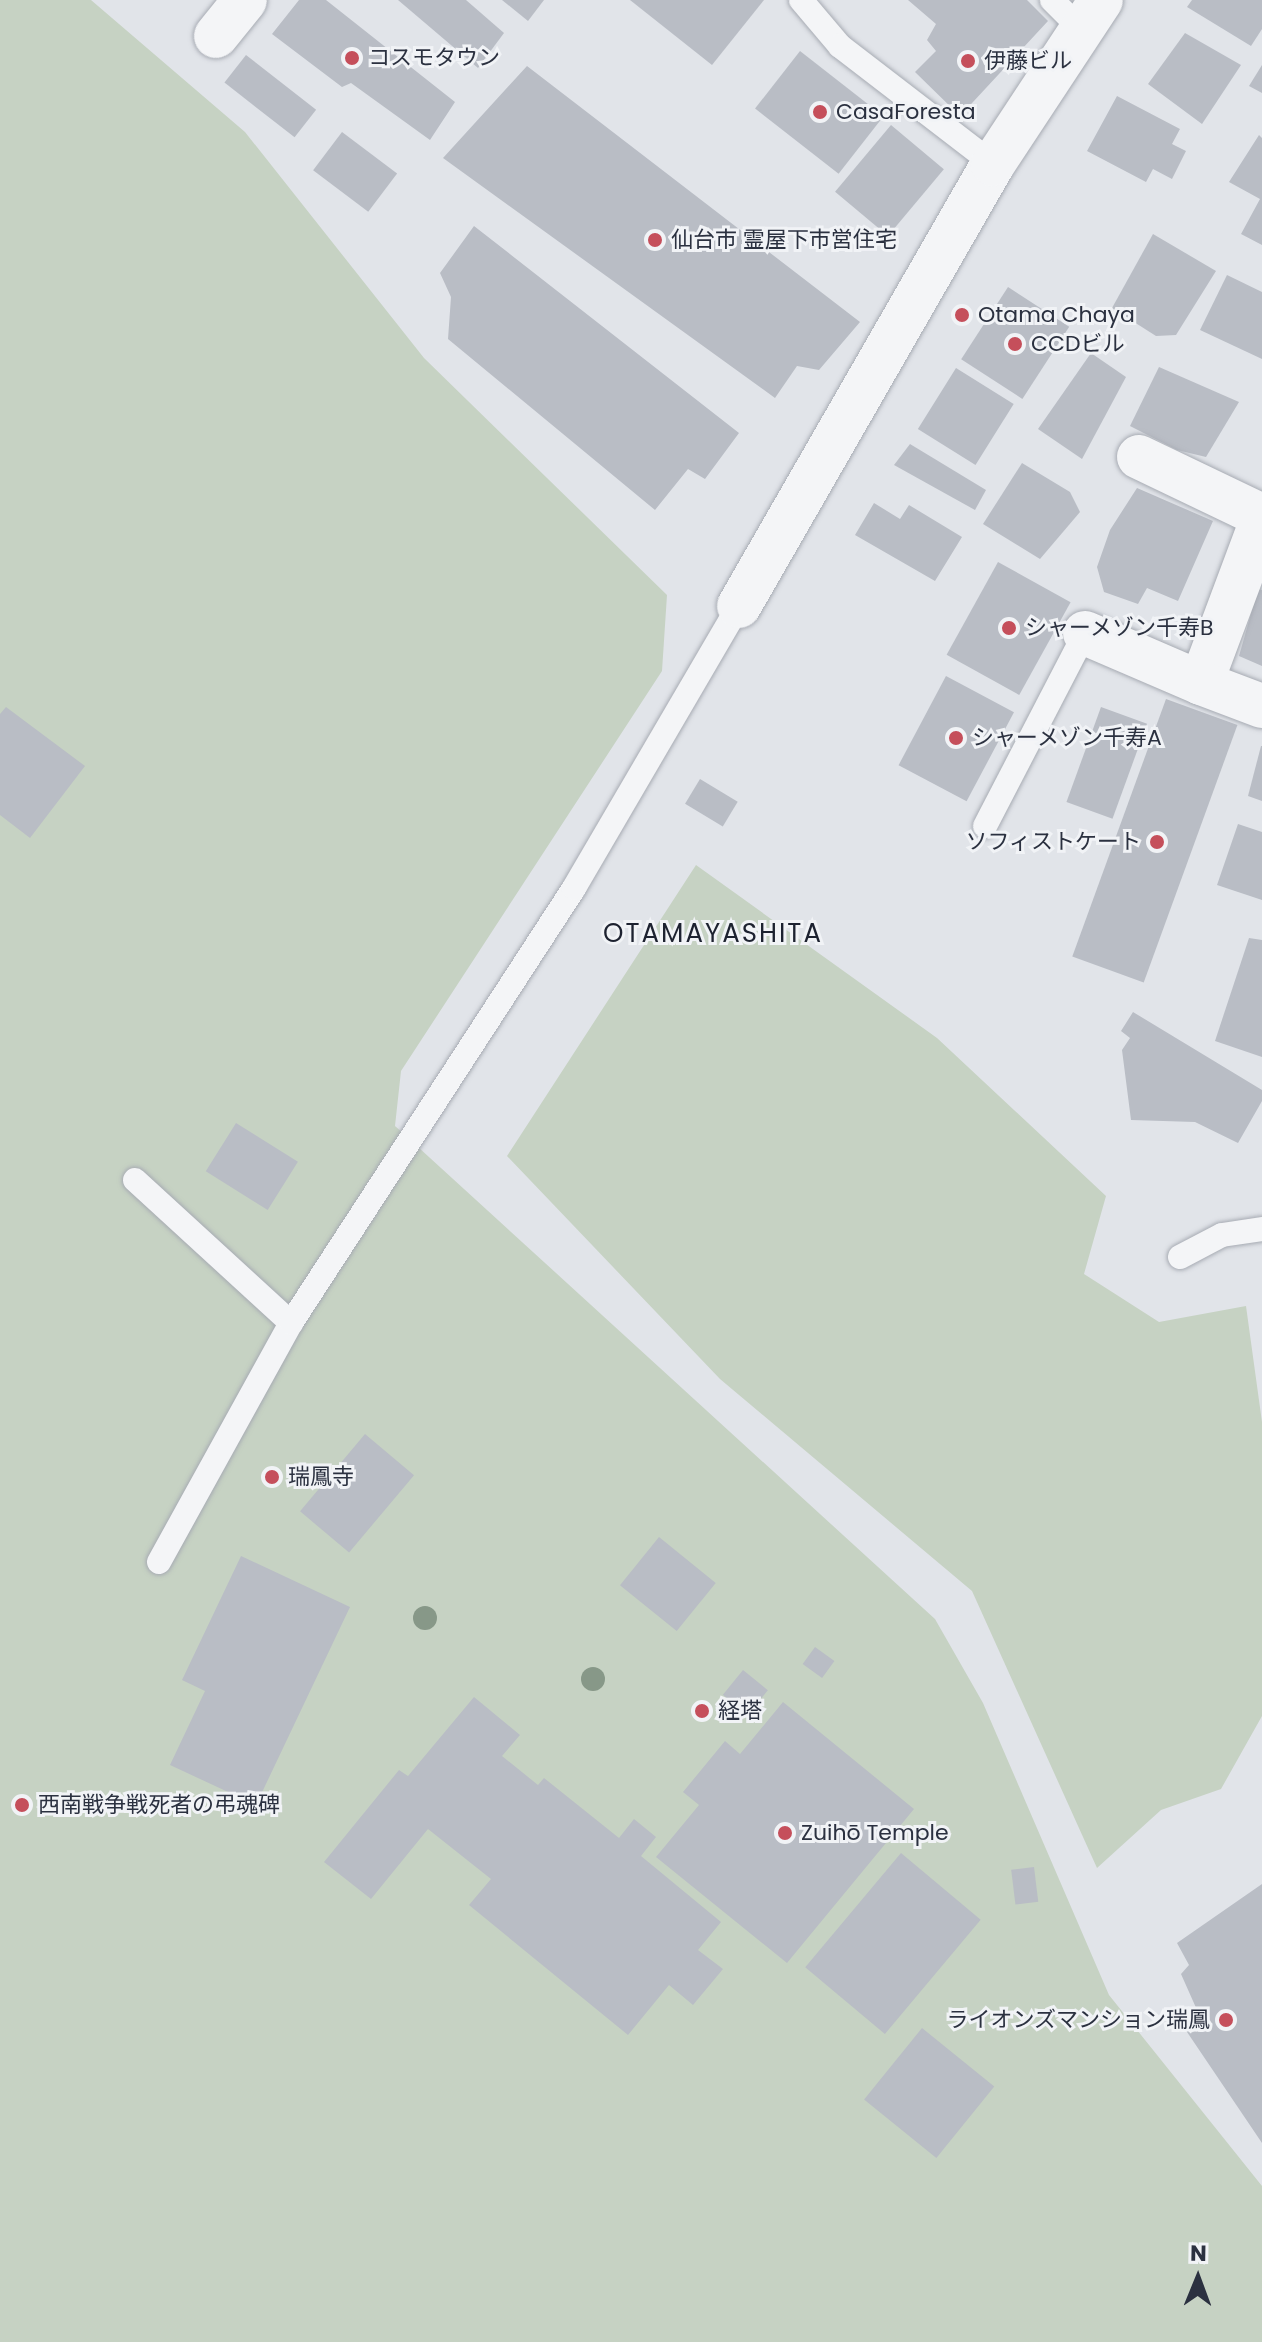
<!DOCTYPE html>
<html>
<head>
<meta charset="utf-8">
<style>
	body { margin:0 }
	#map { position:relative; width:1262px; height:2342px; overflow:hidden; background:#e1e4e9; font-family:Poppins,"Noto Sans JP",sans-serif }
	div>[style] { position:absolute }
	.green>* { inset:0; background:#c6d2c3 }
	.building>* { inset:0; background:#b9bdc5; transform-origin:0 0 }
	.roads { filter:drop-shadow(0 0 2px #a7abb3) drop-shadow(0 0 2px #a7abb3) }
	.service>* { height:24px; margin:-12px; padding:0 12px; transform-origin:12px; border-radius:12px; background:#f4f5f7 }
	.minor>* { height:44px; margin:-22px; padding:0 22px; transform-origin:22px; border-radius:22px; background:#f4f5f7 }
	.trees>* { width:24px; height:24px; margin:-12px; border-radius:50%; background:#879888 }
	.dots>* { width:22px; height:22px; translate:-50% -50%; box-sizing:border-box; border:4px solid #f1f3f6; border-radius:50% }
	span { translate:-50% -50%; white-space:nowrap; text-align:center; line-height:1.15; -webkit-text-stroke:6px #f1f3f6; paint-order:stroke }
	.poi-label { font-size:22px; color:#2b3140 }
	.left { translate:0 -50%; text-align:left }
	.right { translate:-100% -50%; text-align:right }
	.quarter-label { font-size:26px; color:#1d2230; letter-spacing:2px }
	.north { position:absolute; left:1158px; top:2238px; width:80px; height:80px; -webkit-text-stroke:6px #f1f3f6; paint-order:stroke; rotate:1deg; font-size:22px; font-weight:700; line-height:32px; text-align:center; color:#2b3140 }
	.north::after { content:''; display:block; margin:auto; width:28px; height:36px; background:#2b3140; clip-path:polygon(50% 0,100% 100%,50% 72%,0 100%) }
</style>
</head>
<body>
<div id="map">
	<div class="green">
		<div style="clip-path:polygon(0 0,91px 0,245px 132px,424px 358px,667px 595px,662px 671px,401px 1071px,395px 1126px,935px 1619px,983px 1703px,1109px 1995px,1262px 2186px,1262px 2342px,0 2342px)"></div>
		<div style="clip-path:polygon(696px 865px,937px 1038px,1106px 1196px,1084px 1274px,1159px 1322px,1246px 1306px,1262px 1422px,1262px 1716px,1221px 1789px,1161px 1810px,1097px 1868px,972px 1591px,720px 1379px,507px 1156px)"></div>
	</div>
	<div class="building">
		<div style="clip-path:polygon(299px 0,326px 0,455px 102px,430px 140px,351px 83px,342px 87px,272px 34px)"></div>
		<div style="clip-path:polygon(398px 0,466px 0,504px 33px,478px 68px)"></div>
		<div style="clip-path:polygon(502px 0,544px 0,528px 21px)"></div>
		<div style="clip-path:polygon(630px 0,764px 0,712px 65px)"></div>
		<div style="clip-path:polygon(908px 0,1027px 0,1048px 21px,960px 116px,915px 72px,936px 51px,927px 40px,936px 24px)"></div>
		<div style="clip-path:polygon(1192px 0,1262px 0,1262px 29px,1251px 46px,1187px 7px)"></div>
		<div style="clip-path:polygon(1185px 33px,1241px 65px,1202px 124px,1148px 84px)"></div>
		<div style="left:800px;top:51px;width:106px;height:73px;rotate:38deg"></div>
		<div style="left:246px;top:55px;width:89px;height:35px;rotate:38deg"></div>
		<div style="clip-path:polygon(1262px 65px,1262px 93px,1249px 86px)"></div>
		<div style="clip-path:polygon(527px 66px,860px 322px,819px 370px,797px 366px,775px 398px,443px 158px)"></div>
		<div style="clip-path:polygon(1117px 96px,1180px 129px,1172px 144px,1186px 151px,1172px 179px,1153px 169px,1146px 182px,1087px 151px)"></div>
		<div style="left:891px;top:125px;width:69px;height:87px;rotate:40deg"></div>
		<div style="left:342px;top:132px;width:69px;height:48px;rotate:37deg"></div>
		<div style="clip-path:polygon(1259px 135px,1262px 138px,1262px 245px,1241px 234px,1260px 199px,1229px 182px)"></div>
		<div style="clip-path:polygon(474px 226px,739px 433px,705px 479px,688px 469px,655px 510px,448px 339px,451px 297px,440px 273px)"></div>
		<div style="clip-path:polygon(1153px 234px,1216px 271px,1176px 335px,1156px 336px,1112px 308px)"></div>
		<div style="clip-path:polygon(1227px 275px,1262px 292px,1262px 359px,1200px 330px)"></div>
		<div style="left:1008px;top:287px;width:73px;height:86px;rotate:33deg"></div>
		<div style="clip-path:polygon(1091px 353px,1126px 377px,1082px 459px,1038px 429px)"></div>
		<div style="clip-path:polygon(1159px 367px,1239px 402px,1206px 457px,1177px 450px,1130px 426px)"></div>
		<div style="left:956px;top:368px;width:68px;height:72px;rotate:32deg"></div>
		<div style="clip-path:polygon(910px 444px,986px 490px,975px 510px,894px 465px)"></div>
		<div style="clip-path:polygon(1022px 463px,1070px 492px,1080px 512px,1040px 559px,983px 524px)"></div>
		<div style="clip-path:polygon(1137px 488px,1213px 521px,1178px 601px,1147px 588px,1138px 604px,1104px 592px,1097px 567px,1110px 530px)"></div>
		<div style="clip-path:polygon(874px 503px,900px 519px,909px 505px,962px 537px,935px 581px,855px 535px)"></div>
		<div style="left:998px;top:562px;width:83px;height:106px;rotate:29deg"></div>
		<div style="clip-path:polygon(1258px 589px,1262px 590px,1262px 666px,1239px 656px)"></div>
		<div style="left:946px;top:676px;width:77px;height:101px;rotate:28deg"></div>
		<div style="left:1166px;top:699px;width:76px;height:274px;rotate:20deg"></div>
		<div style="clip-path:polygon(6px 707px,85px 766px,30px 838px,0 815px,0 714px)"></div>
		<div style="left:1101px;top:707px;width:49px;height:101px;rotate:20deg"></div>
		<div style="clip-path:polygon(1261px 746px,1262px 746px,1262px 801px,1248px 796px)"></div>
		<div style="left:700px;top:779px;width:44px;height:29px;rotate:31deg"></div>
		<div style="clip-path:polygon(1238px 824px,1262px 832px,1262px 900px,1217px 885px)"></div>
		<div style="clip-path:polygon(1249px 938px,1262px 940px,1262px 1057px,1215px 1041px)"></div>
		<div style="clip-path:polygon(1133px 1012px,1262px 1090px,1262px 1101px,1238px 1143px,1195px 1122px,1131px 1120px,1122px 1050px,1130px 1038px,1121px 1031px)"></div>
		<div style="left:236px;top:1123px;width:73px;height:57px;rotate:32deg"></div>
		<div style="left:365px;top:1434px;width:64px;height:101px;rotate:40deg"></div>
		<div style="left:659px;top:1537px;width:73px;height:62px;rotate:39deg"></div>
		<div style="clip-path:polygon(241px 1556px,350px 1607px,256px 1805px,170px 1765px,205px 1691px,182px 1680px)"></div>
		<div style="left:815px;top:1647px;width:24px;height:21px;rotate:36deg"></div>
		<div style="left:743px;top:1670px;width:32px;height:32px;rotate:39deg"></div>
		<div style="clip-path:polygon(474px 1697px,520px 1735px,502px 1756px,538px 1785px,544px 1778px,619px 1838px,634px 1819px,656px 1837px,641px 1856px,721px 1922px,698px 1950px,723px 1969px,693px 2005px,669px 1985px,628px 2035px,469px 1905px,491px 1879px,428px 1829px,371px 1899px,324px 1862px,399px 1770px,408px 1776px)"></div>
		<div style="clip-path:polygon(783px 1702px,914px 1809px,787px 1963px,656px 1857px,699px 1805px,683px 1792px,725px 1741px,740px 1754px)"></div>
		<div style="left:901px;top:1853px;width:104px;height:149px;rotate:40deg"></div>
		<div style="left:1034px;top:1867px;width:35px;height:23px;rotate:83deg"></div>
		<div style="clip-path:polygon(1262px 1884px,1262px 2143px,1185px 2029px,1197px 2010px,1181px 1974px,1189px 1965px,1177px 1943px)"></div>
		<div style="left:922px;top:2028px;width:93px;height:92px;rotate:39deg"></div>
	</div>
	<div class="roads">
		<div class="service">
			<div style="left:801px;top:0;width:60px;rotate:49.7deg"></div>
			<div style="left:840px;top:46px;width:193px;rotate:37.6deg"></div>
			<div style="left:1052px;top:0;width:42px;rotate:45deg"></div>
			<div style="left:985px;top:826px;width:217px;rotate:-62.6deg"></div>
			<div style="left:135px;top:1180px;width:212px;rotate:42.5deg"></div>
			<div style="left:1180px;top:1257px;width:47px;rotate:-27.6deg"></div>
			<div style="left:1222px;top:1235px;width:40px;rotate:-8.5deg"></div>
			<div style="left:159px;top:1562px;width:273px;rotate:-61.1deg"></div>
			<div style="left:291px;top:1323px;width:519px;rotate:-56.95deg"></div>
			<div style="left:574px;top:888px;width:327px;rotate:-59.7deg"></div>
		</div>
		<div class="minor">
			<div style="left:216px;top:36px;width:46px;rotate:-51.1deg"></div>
			<div style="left:1139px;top:457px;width:136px;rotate:25.6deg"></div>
			<div style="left:1262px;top:520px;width:174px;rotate:110.5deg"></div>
			<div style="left:1201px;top:683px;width:65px;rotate:20.7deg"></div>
			<div style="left:739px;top:606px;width:510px;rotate:-60.12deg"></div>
			<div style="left:993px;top:164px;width:196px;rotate:-56.6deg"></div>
			<div style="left:1085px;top:633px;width:126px;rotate:23.3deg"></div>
		</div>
	</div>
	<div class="trees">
		<div style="left:425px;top:1618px"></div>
		<div style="left:593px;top:1679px"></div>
	</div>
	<div class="dots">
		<div style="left:352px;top:58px;background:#c54f5b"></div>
		<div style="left:968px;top:61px;background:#c54f5b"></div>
		<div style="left:820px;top:112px;background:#c54f5b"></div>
		<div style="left:655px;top:240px;background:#c54f5b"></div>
		<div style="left:962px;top:315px;background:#c54f5b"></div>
		<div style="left:1015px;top:344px;background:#c54f5b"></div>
		<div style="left:1009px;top:628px;background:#c54f5b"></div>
		<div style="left:956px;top:738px;background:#c54f5b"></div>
		<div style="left:1157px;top:842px;background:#c54f5b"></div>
		<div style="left:272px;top:1477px;background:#c54f5b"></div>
		<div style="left:702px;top:1711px;background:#c54f5b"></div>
		<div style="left:22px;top:1805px;background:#c54f5b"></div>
		<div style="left:785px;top:1833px;background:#c54f5b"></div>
		<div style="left:1226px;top:2020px;background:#c54f5b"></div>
	</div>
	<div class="poi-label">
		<span class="left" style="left:368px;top:58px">コスモタウン</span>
		<span class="left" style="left:984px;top:61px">伊藤ビル</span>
		<span class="left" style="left:836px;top:112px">CasaForesta</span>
		<span class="left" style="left:671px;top:240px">仙台市 霊屋下市営住宅</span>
		<span class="left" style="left:978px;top:315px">Otama Chaya</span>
		<span class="left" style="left:1031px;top:344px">CCDビル</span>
		<span class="left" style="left:1025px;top:628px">シャーメゾン千寿B</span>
		<span class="left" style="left:972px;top:738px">シャーメゾン千寿A</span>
		<span class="right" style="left:1141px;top:842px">ソフィストケート</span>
		<span class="left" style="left:288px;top:1477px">瑞鳳寺</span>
		<span class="left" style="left:718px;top:1711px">経塔</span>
		<span class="left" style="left:38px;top:1805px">西南戦争戦死者の弔魂碑</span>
		<span class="left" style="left:801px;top:1833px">Zuihō Temple</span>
		<span class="right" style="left:1210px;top:2020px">ライオンズマンション瑞鳳</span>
	</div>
	<div class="quarter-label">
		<span style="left:713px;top:934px">OTAMAYASHITA</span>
	</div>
	<div class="north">N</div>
</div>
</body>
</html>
